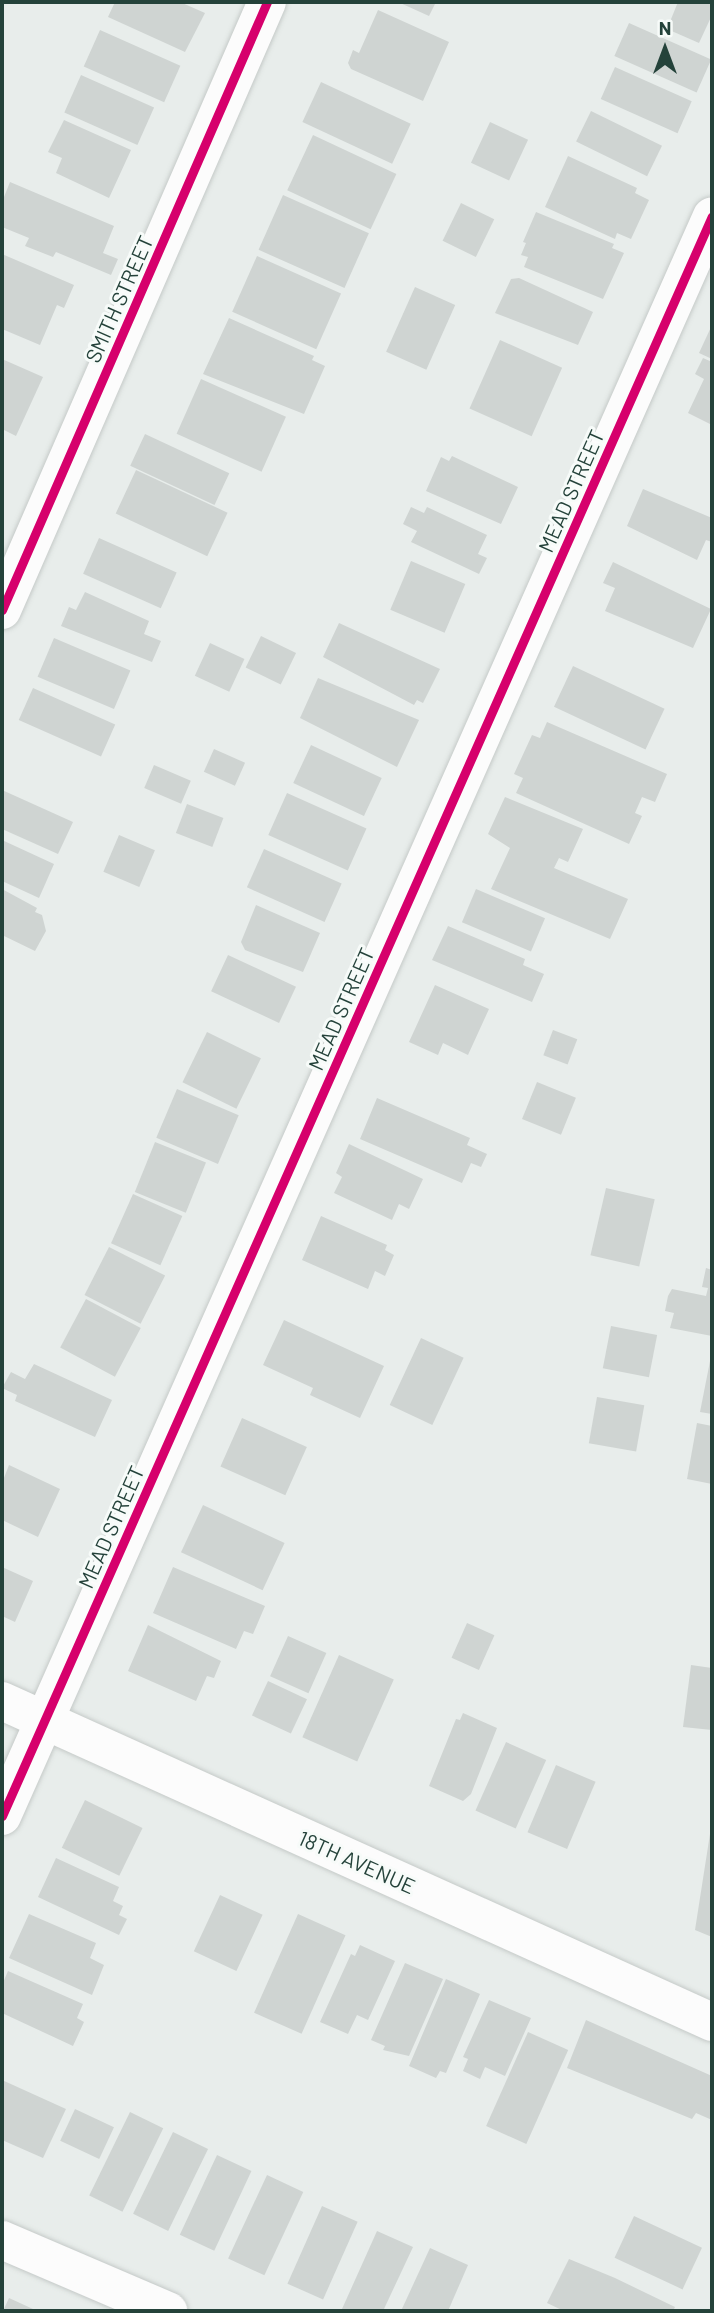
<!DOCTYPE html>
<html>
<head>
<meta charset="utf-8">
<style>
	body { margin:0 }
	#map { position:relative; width:714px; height:2313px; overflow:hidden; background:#e8edeb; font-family:Barlow,sans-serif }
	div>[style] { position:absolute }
	.building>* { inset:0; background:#cfd4d2; transform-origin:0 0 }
	.roads { filter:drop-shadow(0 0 2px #c5cac8) drop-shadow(0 0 2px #c5cac8) }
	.minor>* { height:38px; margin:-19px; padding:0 19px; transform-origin:19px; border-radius:19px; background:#fcfcfc }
	.secondary>* { height:38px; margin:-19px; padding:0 19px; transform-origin:19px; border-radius:19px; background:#fcfcfc }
	.cycleway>* { height:9px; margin:-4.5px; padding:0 4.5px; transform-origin:4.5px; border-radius:4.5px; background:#d6006c }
	span { translate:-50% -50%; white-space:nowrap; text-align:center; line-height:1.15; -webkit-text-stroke:6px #f7fbf9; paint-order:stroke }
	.street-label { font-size:21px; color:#24423a }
	.frame { position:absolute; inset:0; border:4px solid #24423a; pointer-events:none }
	.north { position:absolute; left:630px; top:14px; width:70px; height:70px; -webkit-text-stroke:5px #f7fbf9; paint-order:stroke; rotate:0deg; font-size:19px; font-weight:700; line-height:28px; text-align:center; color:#24423a }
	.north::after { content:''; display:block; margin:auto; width:24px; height:32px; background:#24423a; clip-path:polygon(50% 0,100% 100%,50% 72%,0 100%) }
</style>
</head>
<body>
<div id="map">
	<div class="building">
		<div style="clip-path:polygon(115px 2px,180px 2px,205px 13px,185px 52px,108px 17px)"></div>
		<div style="clip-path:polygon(398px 2px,436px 2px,429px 16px)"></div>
		<div style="clip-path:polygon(678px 2px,712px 2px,712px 15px,699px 43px,667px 29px)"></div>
		<div style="clip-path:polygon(378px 10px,449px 42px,423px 101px,351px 69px,348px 63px,353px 50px,359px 53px)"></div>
		<div style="left:629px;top:23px;width:90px;height:36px;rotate:24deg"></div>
		<div style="left:100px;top:30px;width:88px;height:40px;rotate:24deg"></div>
		<div style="left:615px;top:67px;width:84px;height:35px;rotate:24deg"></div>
		<div style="left:81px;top:75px;width:80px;height:41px;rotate:24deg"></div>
		<div style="left:321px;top:82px;width:99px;height:44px;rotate:25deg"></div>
		<div style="left:591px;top:111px;width:79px;height:34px;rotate:26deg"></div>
		<div style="clip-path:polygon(64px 120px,131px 150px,109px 198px,56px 173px,62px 158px,48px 152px)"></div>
		<div style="left:490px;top:122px;width:42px;height:45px;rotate:25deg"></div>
		<div style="left:313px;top:135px;width:92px;height:61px;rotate:25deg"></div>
		<div style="clip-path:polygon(568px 156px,637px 188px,635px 193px,649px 200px,631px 239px,617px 233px,615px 239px,545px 207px)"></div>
		<div style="clip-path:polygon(10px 182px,114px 226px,103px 253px,118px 259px,111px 275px,56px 252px,53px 257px,25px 246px,29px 238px,2px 227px,2px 202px)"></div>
		<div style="left:283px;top:195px;width:94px;height:60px;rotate:24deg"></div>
		<div style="left:461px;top:203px;width:37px;height:42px;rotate:26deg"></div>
		<div style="clip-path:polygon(536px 212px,614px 244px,612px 248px,624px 253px,603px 299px,524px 267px,528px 257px,521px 255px,526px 243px,523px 242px)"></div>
		<div style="clip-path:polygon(2px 254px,74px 285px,64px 308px,57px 305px,40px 345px,2px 329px)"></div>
		<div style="left:257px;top:256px;width:92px;height:61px;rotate:24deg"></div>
		<div style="clip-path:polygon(519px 278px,593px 312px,578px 345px,495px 313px,511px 279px)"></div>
		<div style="left:415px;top:287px;width:44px;height:71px;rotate:24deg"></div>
		<div style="clip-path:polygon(229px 318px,314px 356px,312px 360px,325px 366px,304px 414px,203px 374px)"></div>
		<div style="clip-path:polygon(712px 325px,712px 359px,699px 353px)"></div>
		<div style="left:500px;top:340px;width:68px;height:75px;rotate:24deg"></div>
		<div style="clip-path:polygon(703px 358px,712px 362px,712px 425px,688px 413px,704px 379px,695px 374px)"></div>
		<div style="clip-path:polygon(2px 359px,43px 377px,16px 436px,2px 429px)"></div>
		<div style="left:201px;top:379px;width:93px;height:60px;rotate:24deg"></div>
		<div style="left:145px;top:434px;width:93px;height:35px;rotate:25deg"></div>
		<div style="clip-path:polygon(452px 456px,518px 487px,501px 524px,426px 491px,441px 457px,449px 461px)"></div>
		<div style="left:136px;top:470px;width:101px;height:48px;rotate:25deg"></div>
		<div style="clip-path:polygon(643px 489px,712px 518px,712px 542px,706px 540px,697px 560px,627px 526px)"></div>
		<div style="clip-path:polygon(411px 507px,424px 513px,427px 507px,487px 535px,478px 554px,487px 558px,479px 574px,411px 542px,417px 531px,403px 524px)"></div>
		<div style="left:99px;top:538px;width:85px;height:39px;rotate:24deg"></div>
		<div style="left:411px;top:561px;width:59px;height:53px;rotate:23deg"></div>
		<div style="clip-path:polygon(613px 562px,711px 609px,693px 648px,605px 611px,615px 588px,603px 583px)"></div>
		<div style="clip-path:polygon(85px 592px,149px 621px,144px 634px,161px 641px,152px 662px,61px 626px,69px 607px,76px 610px)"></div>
		<div style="clip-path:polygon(339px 623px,440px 669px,423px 703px,417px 700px,414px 705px,323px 657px)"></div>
		<div style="left:261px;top:636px;width:39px;height:35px;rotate:26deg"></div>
		<div style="left:54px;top:638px;width:83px;height:42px;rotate:23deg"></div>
		<div style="left:210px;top:643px;width:38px;height:36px;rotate:25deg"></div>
		<div style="left:573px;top:666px;width:101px;height:45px;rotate:25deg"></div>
		<div style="clip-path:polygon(318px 678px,419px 720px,397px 767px,300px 718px)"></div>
		<div style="left:33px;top:688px;width:90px;height:35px;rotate:24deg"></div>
		<div style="clip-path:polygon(547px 722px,667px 774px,655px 802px,642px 797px,635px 813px,642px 816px,629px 844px,516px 793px,523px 778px,514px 774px,532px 735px,540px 738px)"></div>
		<div style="left:311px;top:745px;width:78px;height:42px;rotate:25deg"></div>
		<div style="left:214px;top:749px;width:34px;height:25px;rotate:24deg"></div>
		<div style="left:154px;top:765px;width:40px;height:25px;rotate:23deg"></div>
		<div style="clip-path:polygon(2px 790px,73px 822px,58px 854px,2px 829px)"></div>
		<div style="left:287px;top:793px;width:87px;height:46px;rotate:24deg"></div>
		<div style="clip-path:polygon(505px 797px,583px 829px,568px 862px,559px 858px,554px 868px,628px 899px,610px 939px,491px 889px,510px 848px,488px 834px)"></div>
		<div style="left:187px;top:804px;width:39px;height:31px;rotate:21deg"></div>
		<div style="left:119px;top:835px;width:39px;height:40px;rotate:23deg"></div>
		<div style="clip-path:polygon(2px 840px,54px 864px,39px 898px,2px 881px)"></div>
		<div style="left:264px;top:849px;width:85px;height:42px;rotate:24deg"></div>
		<div style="clip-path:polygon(2px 889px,37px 908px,35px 912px,42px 915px,46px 931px,35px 951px,2px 935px)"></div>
		<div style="left:476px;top:889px;width:75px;height:36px;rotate:23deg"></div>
		<div style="clip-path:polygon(256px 905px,320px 933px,303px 972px,245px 950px,241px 942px)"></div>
		<div style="clip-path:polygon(448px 926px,525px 959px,523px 965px,544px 974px,532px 1002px,432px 960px)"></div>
		<div style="left:228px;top:955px;width:75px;height:40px;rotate:25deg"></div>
		<div style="clip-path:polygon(435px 985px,489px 1009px,468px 1055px,443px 1043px,438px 1055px,409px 1042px)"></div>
		<div style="left:553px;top:1030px;width:26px;height:27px;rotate:21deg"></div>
		<div style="left:207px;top:1032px;width:60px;height:56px;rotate:26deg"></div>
		<div style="left:537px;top:1082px;width:42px;height:40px;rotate:22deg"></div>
		<div style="left:177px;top:1089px;width:67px;height:53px;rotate:23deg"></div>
		<div style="clip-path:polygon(377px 1098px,470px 1138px,467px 1145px,487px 1154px,481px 1167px,471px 1163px,462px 1183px,360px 1139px)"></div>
		<div style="left:155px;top:1142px;width:55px;height:54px;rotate:22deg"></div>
		<div style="clip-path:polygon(349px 1144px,423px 1179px,409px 1209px,399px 1204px,392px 1220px,334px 1193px,342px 1177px,336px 1173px)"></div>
		<div style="left:606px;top:1188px;width:50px;height:69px;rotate:13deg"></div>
		<div style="left:133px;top:1194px;width:54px;height:54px;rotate:24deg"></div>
		<div style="clip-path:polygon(321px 1216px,387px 1245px,385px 1250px,394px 1255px,385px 1276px,375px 1271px,368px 1289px,302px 1260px)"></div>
		<div style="left:109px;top:1247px;width:63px;height:54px;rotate:27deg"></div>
		<div style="clip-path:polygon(706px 1268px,712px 1270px,712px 1336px,670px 1328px,674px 1313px,665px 1311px,668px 1296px,672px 1289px,706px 1296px,708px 1288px,702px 1287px)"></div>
		<div style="left:86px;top:1299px;width:62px;height:55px;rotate:28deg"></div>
		<div style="clip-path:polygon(284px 1320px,384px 1366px,360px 1418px,310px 1395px,313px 1388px,263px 1365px)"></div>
		<div style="left:611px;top:1326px;width:47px;height:43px;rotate:11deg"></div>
		<div style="left:421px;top:1338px;width:47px;height:74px;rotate:25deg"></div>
		<div style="clip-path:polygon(712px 1351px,712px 1414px,700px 1412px)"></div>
		<div style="clip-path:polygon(34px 1364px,112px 1400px,95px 1437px,15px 1401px,17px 1395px,2px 1388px,11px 1372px,25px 1379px)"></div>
		<div style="left:597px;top:1397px;width:48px;height:47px;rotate:10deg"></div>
		<div style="left:242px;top:1418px;width:71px;height:53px;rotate:24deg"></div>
		<div style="clip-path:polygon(697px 1423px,712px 1426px,712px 1484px,687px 1479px)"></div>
		<div style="clip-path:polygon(9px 1465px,60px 1489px,38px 1537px,2px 1520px,2px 1483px)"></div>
		<div style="left:203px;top:1505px;width:90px;height:52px;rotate:25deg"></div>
		<div style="clip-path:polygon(2px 1567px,33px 1581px,15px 1622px,2px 1616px)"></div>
		<div style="clip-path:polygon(173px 1567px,265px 1606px,253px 1634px,244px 1631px,236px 1649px,153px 1613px)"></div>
		<div style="left:467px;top:1623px;width:30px;height:38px;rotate:24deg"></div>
		<div style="clip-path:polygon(148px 1625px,221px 1661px,214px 1678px,207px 1676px,196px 1701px,128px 1671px)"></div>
		<div style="left:288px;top:1636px;width:42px;height:44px;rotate:24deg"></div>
		<div style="left:339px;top:1655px;width:60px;height:90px;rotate:24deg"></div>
		<div style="clip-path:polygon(691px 1665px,712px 1668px,712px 1730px,683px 1727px)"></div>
		<div style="left:268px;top:1681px;width:43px;height:38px;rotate:25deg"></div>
		<div style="clip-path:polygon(463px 1713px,497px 1728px,471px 1794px,463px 1801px,429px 1786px,456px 1719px,460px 1720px)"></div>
		<div style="left:506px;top:1742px;width:44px;height:75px;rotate:24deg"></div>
		<div style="left:556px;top:1765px;width:43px;height:73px;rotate:23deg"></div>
		<div style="left:85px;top:1800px;width:64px;height:53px;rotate:26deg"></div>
		<div style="clip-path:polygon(712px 1821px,712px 1937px,695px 1930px)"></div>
		<div style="clip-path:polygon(56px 1858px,119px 1887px,113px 1901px,123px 1906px,119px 1915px,127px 1919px,119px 1935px,38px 1897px)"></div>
		<div style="left:220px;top:1895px;width:47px;height:62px;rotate:25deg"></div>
		<div style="clip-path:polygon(29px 1914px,96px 1943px,90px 1958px,104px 1965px,92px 1995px,9px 1958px)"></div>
		<div style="left:298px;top:1914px;width:52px;height:108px;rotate:24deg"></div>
		<div style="clip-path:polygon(360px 1945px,395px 1961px,368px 2020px,357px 2015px,348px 2034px,320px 2022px,351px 1954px,355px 1956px)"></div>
		<div style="clip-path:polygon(405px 1963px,443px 1979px,409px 2056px,383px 2050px,385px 2046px,371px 2040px)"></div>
		<div style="clip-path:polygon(8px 1971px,83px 2004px,77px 2018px,84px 2022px,73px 2046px,2px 2013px,2px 1985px)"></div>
		<div style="clip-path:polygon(446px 1979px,480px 1994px,446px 2073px,440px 2071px,436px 2078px,409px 2066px)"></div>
		<div style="clip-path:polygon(489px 2000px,531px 2018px,505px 2076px,485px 2067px,480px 2079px,463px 2071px,468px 2059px,463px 2057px)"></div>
		<div style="clip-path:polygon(586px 2020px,712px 2076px,712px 2120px,696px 2113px,692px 2119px,567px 2068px)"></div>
		<div style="left:528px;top:2032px;width:44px;height:103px;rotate:24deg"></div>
		<div style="clip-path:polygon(2px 2080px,66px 2109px,43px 2158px,2px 2140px)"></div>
		<div style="left:75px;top:2109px;width:43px;height:35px;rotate:25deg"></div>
		<div style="left:130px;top:2112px;width:37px;height:93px;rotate:26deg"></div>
		<div style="left:173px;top:2132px;width:39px;height:91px;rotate:26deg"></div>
		<div style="left:217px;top:2155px;width:38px;height:88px;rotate:25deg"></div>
		<div style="left:267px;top:2175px;width:40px;height:92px;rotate:25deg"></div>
		<div style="left:322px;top:2206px;width:39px;height:85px;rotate:24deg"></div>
		<div style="left:634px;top:2216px;width:75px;height:46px;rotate:25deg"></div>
		<div style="clip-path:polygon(377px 2231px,413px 2247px,383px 2311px,346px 2311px,342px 2309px)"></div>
		<div style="clip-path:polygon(430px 2248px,468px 2265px,448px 2311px,401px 2311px)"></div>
		<div style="clip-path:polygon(569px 2259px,615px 2278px,675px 2307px,673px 2311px,564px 2311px,547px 2303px)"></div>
		<div style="clip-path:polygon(9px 2298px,33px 2309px,32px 2311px,3px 2311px)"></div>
	</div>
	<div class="roads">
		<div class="minor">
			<div style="left:2px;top:610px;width:663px;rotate:-66.45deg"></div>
			<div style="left:2px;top:1816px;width:1750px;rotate:-66.07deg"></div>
			<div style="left:2px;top:2240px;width:181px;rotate:23.2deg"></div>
		</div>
		<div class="secondary">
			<div style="left:2px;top:1701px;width:779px;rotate:24.33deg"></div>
		</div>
	</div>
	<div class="cycleway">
		<div style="left:2px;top:610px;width:663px;rotate:-66.45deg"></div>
		<div style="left:2px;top:1816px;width:1750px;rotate:-66.07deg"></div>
	</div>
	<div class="street-label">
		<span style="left:119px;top:299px;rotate:-66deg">SMITH STREET</span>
		<span style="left:571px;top:491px;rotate:-66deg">MEAD STREET</span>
		<span style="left:341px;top:1009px;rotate:-66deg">MEAD STREET</span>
		<span style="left:111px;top:1527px;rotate:-66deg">MEAD STREET</span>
		<span style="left:357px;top:1862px;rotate:24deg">18TH AVENUE</span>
	</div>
	<div class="frame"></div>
	<div class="north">N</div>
</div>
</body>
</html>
